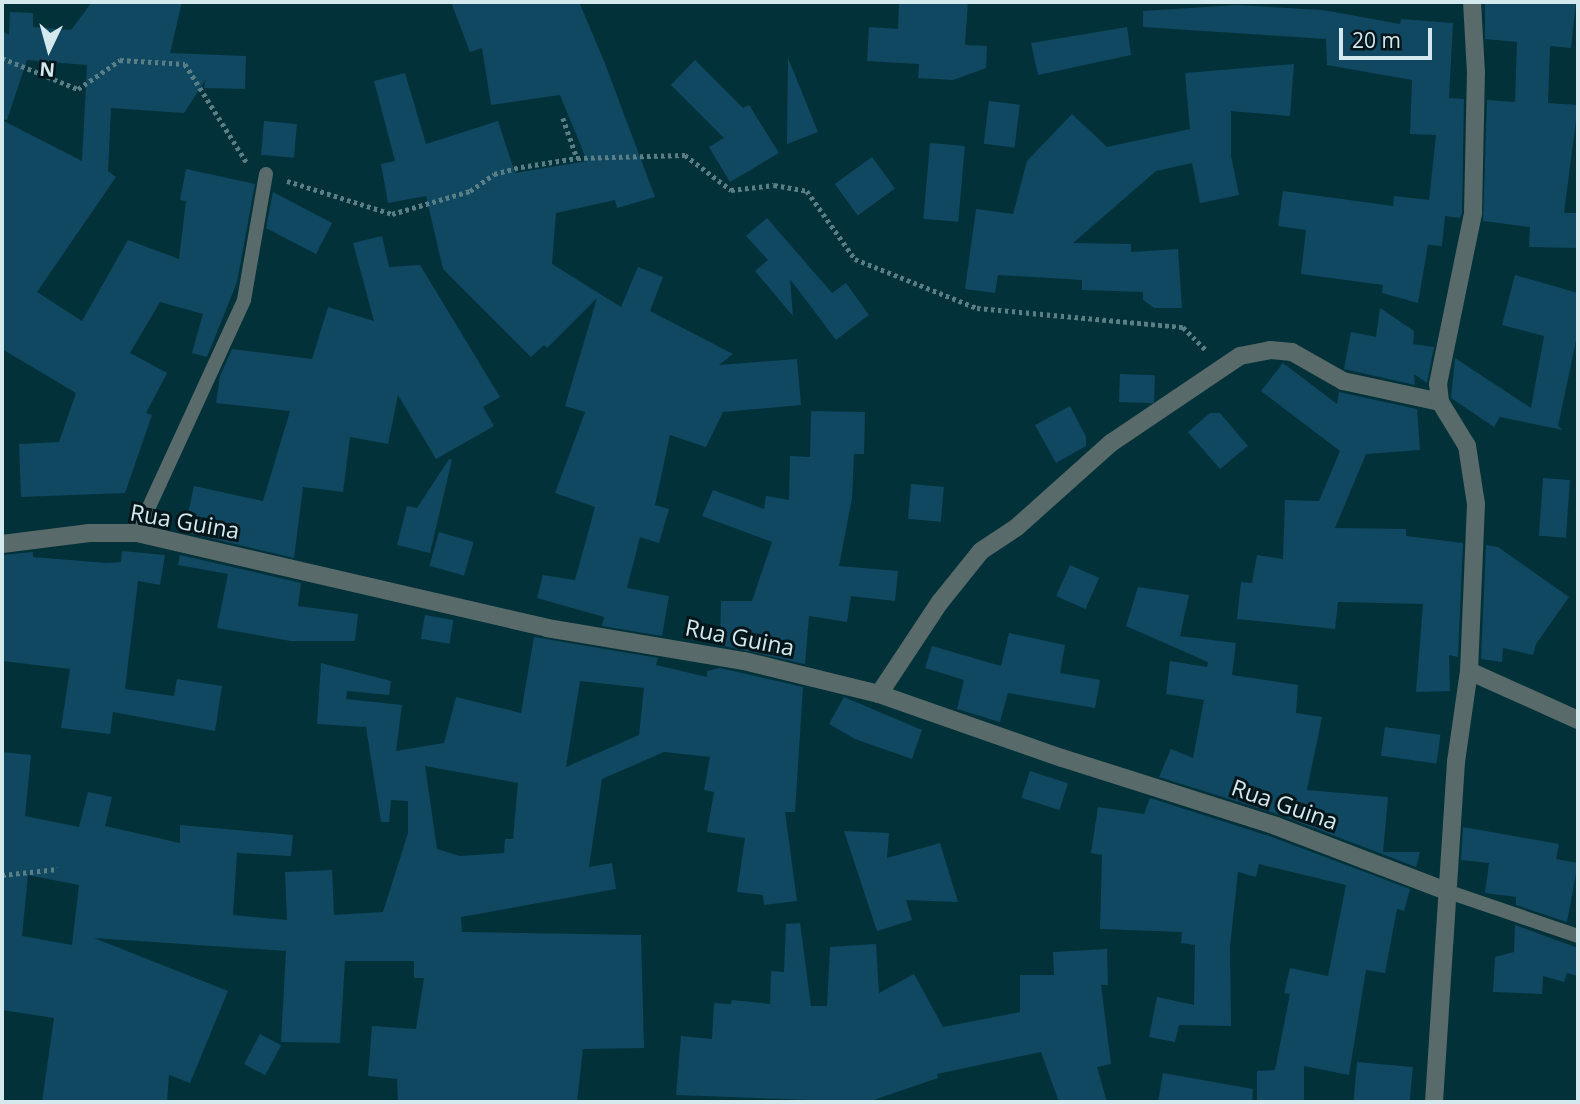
<!DOCTYPE html>
<html>
<head>
<meta charset="utf-8">
<style>
	body { margin:0 }
	#map { position:relative; width:1580px; height:1104px; overflow:hidden; background:#033139; font-family:"Open Sans",sans-serif }
	div>[style] { position:absolute }
	.building>* { inset:0; background:#104861; transform-origin:0 0 }
	.path>* { height:4.5px; margin-top:-2.25px; transform-origin:0; background:repeating-linear-gradient(90deg,#5a7e85 0 3.5px,transparent 0 7px) }
	.lane>* { height:14px; margin:-7px; padding:0 7px; transform-origin:7px; border-radius:7px; background:#586a69 }
	.street>* { height:18px; margin:-9px; padding:0 9px; transform-origin:9px; border-radius:9px; background:#586a69 }
	span { translate:-50% -50%; white-space:nowrap; text-align:center; line-height:1.15; -webkit-text-stroke:6px #05161a; paint-order:stroke }
	.street-label { font-size:23px; color:#d3e9ee }
	.frame { position:absolute; inset:0; border:4px solid #d3e9ee; pointer-events:none }
	.north { position:absolute; left:14px; top:14px; width:70px; height:70px; -webkit-text-stroke:5px #05161a; paint-order:stroke; rotate:185deg; font-size:19px; font-weight:700; line-height:28px; text-align:center; color:#d3e9ee }
	.north::after { content:''; display:block; margin:auto; width:24px; height:32px; background:#d3e9ee; clip-path:polygon(50% 0,100% 100%,50% 72%,0 100%) }
	.scale { position:absolute; left:1339px; top:28px; width:93px; height:32px; box-sizing:border-box; border:4px solid #d3e9ee; border-top:0; padding-left:9px; font-size:21px; line-height:24px; white-space:nowrap; color:#d3e9ee; -webkit-text-stroke:5px #05161a; paint-order:stroke }
</style>
</head>
<body>
<div id="map">
	<div class="building">
		<div style="clip-path:polygon(92px 2px,182px 2px,170px 53px,246px 56px,245px 89px,204px 88px,206px 79px,184px 113px,111px 108px,108px 171px,116px 177px,37px 292px,82px 321px,128px 240px,179px 259px,186px 201px,180px 200px,186px 169px,255px 184px,237px 282px,207px 357px,192px 353px,203px 314px,160px 302px,130px 353px,167px 373px,146px 413px,152px 415px,125px 493px,21px 497px,19px 444px,59px 442px,76px 393px,2px 349px,2px 120px,82px 161px,87px 65px,27px 60px,7px 120px,2px 119px,2px 31px,9px 35px,10px 12px,33px 13px,33px 27px,71px 30px)"></div>
		<div style="clip-path:polygon(451px 2px,579px 2px,604px 61px,655px 197px,617px 208px,615px 200px,556px 213px,552px 264px,621px 307px,638px 267px,663px 277px,650px 311px,733px 354px,719px 365px,797px 359px,801px 405px,723px 412px,706px 447px,670px 435px,655px 505px,669px 509px,659px 543px,640px 537px,627px 588px,669px 596px,662px 636px,602px 626px,604px 617px,537px 598px,543px 575px,575px 580px,595px 507px,555px 493px,585px 412px,565px 406px,597px 298px,547px 348px,544px 345px,531px 357px,443px 269px,426px 196px,388px 203px,381px 164px,395px 161px,374px 81px,405px 73px,426px 144px,498px 121px,515px 173px,587px 161px,560px 95px,491px 105px,482px 48px,470px 52px)"></div>
		<div style="clip-path:polygon(899px 2px,968px 2px,965px 45px,987px 46px,986px 68px,953px 80px,918px 78px,919px 64px,867px 61px,869px 27px,898px 29px)"></div>
		<div style="clip-path:polygon(1485px 2px,1576px 2px,1571px 48px,1550px 46px,1548px 103px,1578px 105px,1564px 213px,1578px 213px,1578px 248px,1529px 247px,1530px 227px,1483px 221px,1487px 100px,1515px 102px,1517px 42px,1485px 39px)"></div>
		<div style="clip-path:polygon(1237px 5px,1323px 10px,1400px 24px,1401px 19px,1453px 23px,1449px 98px,1464px 99px,1462px 212px,1460px 218px,1445px 216px,1442px 246px,1428px 245px,1418px 303px,1382px 293px,1383px 285px,1301px 274px,1306px 230px,1278px 226px,1283px 191px,1393px 206px,1394px 196px,1429px 200px,1436px 135px,1410px 134px,1412px 80px,1327px 65px,1326px 39px,1143px 27px,1143px 11px)"></div>
		<div style="clip-path:polygon(1127px 27px,1131px 55px,1038px 75px,1031px 43px)"></div>
		<div style="clip-path:polygon(788px 58px,818px 132px,787px 144px)"></div>
		<div style="clip-path:polygon(695px 60px,743px 108px,749px 105px,779px 153px,730px 182px,709px 147px,724px 138px,671px 85px)"></div>
		<div style="clip-path:polygon(1294px 64px,1290px 116px,1231px 111px,1231px 156px,1239px 195px,1200px 203px,1192px 163px,1156px 171px,1073px 243px,1131px 244px,1131px 252px,1178px 249px,1182px 308px,1154px 308px,1143px 300px,1143px 292px,1082px 290px,1082px 280px,998px 275px,995px 293px,965px 289px,976px 209px,1013px 214px,1027px 161px,1072px 114px,1107px 147px,1190px 129px,1185px 73px)"></div>
		<div style="left:989px;top:101px;width:31px;height:43px;rotate:7deg"></div>
		<div style="left:264px;top:121px;width:33px;height:34px;rotate:5deg"></div>
		<div style="left:930px;top:143px;width:35px;height:76px;rotate:5deg"></div>
		<div style="left:872px;top:157px;width:39px;height:46px;rotate:54deg"></div>
		<div style="clip-path:polygon(273px 192px,332px 223px,316px 254px,266px 228px)"></div>
		<div style="clip-path:polygon(767px 218px,832px 293px,846px 283px,869px 315px,836px 340px,790px 279px,793px 316px,755px 271px,768px 260px,746px 236px)"></div>
		<div style="clip-path:polygon(382px 236px,389px 267px,420px 265px,500px 397px,483px 407px,494px 426px,436px 459px,398px 395px,388px 444px,350px 437px,343px 492px,303px 487px,294px 558px,184px 532px,194px 486px,263px 501px,290px 411px,216px 403px,220px 376px,232px 349px,312px 359px,328px 307px,374px 321px,353px 243px)"></div>
		<div style="clip-path:polygon(1515px 275px,1578px 293px,1578px 331px,1558px 426px,1563px 430px,1500px 417px,1494px 427px,1451px 398px,1455px 358px,1531px 408px,1544px 336px,1502px 325px)"></div>
		<div style="clip-path:polygon(1380px 308px,1414px 331px,1413px 344px,1434px 347px,1427px 383px,1414px 374px,1415px 385px,1344px 369px,1351px 332px,1376px 337px)"></div>
		<div style="clip-path:polygon(1283px 363px,1337px 404px,1339px 392px,1417px 409px,1420px 450px,1366px 454px,1335px 528px,1406px 529px,1406px 536px,1463px 543px,1458px 657px,1449px 655px,1450px 691px,1416px 692px,1423px 604px,1338px 602px,1335px 629px,1237px 619px,1241px 582px,1252px 583px,1257px 555px,1283px 559px,1285px 500px,1319px 501px,1340px 451px,1261px 391px)"></div>
		<div style="left:1120px;top:374px;width:35px;height:28px;rotate:2deg"></div>
		<div style="clip-path:polygon(1070px 406px,1086px 437px,1086px 446px,1056px 463px,1035px 425px)"></div>
		<div style="clip-path:polygon(811px 411px,865px 412px,864px 454px,854px 454px,852px 498px,839px 566px,898px 571px,895px 601px,851px 596px,847px 622px,809px 616px,805px 664px,720px 645px,721px 601px,752px 601px,772px 542px,702px 516px,713px 490px,764px 509px,766px 496px,789px 500px,790px 456px,810px 457px)"></div>
		<div style="clip-path:polygon(1210px 413px,1220px 413px,1248px 446px,1220px 469px,1188px 432px)"></div>
		<div style="clip-path:polygon(449px 459px,452px 460px,430px 553px,397px 545px,407px 506px,417px 508px)"></div>
		<div style="left:1543px;top:478px;width:27px;height:58px;rotate:4deg"></div>
		<div style="left:911px;top:484px;width:33px;height:35px;rotate:5deg"></div>
		<div style="left:439px;top:532px;width:36px;height:35px;rotate:16deg"></div>
		<div style="clip-path:polygon(1486px 545px,1498px 547px,1569px 597px,1536px 644px,1533px 655px,1503px 648px,1502px 662px,1481px 659px)"></div>
		<div style="clip-path:polygon(122px 551px,165px 555px,160px 585px,138px 581px,125px 689px,174px 696px,177px 679px,222px 686px,215px 731px,113px 712px,110px 734px,61px 728px,70px 669px,2px 661px,2px 555px,33px 552px,33px 557px,106px 563px,121px 562px)"></div>
		<div style="clip-path:polygon(180px 555px,301px 583px,298px 606px,358px 614px,355px 641px,291px 641px,217px 628px,228px 574px,178px 565px)"></div>
		<div style="left:1070px;top:565px;width:32px;height:34px;rotate:24deg"></div>
		<div style="clip-path:polygon(1138px 587px,1189px 595px,1180px 636px,1236px 643px,1232px 675px,1298px 685px,1296px 713px,1322px 717px,1307px 790px,1388px 797px,1383px 852px,1420px 852px,1416px 867px,1280px 815px,1159px 777px,1171px 749px,1193px 758px,1204px 700px,1166px 694px,1170px 661px,1207px 667px,1208px 662px,1126px 626px)"></div>
		<div style="left:425px;top:615px;width:29px;height:24px;rotate:10deg"></div>
		<div style="clip-path:polygon(1009px 633px,1065px 645px,1060px 673px,1100px 680px,1095px 708px,1008px 693px,1000px 722px,957px 709px,964px 680px,925px 668px,932px 646px,1001px 666px)"></div>
		<div style="clip-path:polygon(evenodd,534px 637px,658px 658px,656px 665px,707px 677px,707px 671px,720px 668px,803px 687px,795px 812px,785px 812px,797px 901px,764px 905px,763px 895px,737px 892px,745px 838px,707px 832px,714px 792px,704px 790px,710px 757px,664px 752px,602px 779px,589px 867px,612px 863px,616px 889px,461px 917px,462px 932px,641px 935px,644px 1048px,583px 1049px,577px 1102px,398px 1102px,397px 1079px,368px 1076px,372px 1026px,416px 1029px,424px 978px,414px 978px,414px 961px,345px 961px,340px 1043px,281px 1042px,286px 951px,94px 938px,228px 991px,190px 1083px,169px 1075px,167px 1102px,42px 1102px,54px 1018px,2px 1010px,2px 752px,31px 755px,25px 816px,79px 827px,88px 792px,112px 797px,105px 826px,180px 843px,180px 825px,293px 835px,291px 856px,237px 853px,233px 915px,287px 920px,285px 872px,332px 870px,334px 915px,383px 912px,408px 833px,408px 801px,391px 800px,389px 822px,381px 822px,366px 727px,317px 724px,321px 663px,391px 681px,389px 695px,347px 691px,346px 699px,402px 705px,396px 751px,444px 743px,456px 697px,521px 713px,534px 637px,580px 681px,644px 688px,639px 735px,566px 767px,580px 681px,534px 637px,425px 766px,518px 783px,513px 839px,505px 839px,504px 853px,460px 856px,437px 849px,425px 766px,534px 637px,28px 875px,79px 885px,72px 945px,22px 936px,28px 875px)"></div>
		<div style="clip-path:polygon(844px 697px,922px 730px,912px 759px,855px 739px,829px 724px)"></div>
		<div style="left:1385px;top:727px;width:56px;height:29px;rotate:8deg"></div>
		<div style="left:1030px;top:771px;width:40px;height:28px;rotate:18deg"></div>
		<div style="clip-path:polygon(1150px 798px,1272px 837px,1410px 889px,1404px 911px,1397px 909px,1385px 973px,1366px 970px,1349px 1075px,1304px 1066px,1304px 1102px,1257px 1102px,1257px 1071px,1275px 1070px,1290px 994px,1284px 993px,1290px 968px,1328px 976px,1346px 885px,1259px 864px,1256px 877px,1238px 872px,1230px 947px,1231px 1026px,1179px 1025px,1175px 1042px,1149px 1037px,1157px 997px,1194px 1005px,1195px 945px,1181px 943px,1182px 932px,1100px 929px,1102px 855px,1091px 853px,1098px 807px,1144px 814px)"></div>
		<div style="clip-path:polygon(1463px 827px,1559px 844px,1556px 859px,1578px 863px,1567px 922px,1516px 905px,1516px 897px,1485px 893px,1489px 863px,1461px 860px)"></div>
		<div style="clip-path:polygon(844px 831px,889px 833px,887px 858px,940px 843px,958px 902px,906px 900px,912px 920px,877px 931px)"></div>
		<div style="clip-path:polygon(800px 923px,811px 1006px,827px 1006px,830px 947px,876px 944px,879px 993px,914px 974px,943px 1027px,1020px 1012px,1020px 975px,1054px 975px,1053px 952px,1107px 949px,1108px 985px,1101px 985px,1111px 1064px,1097px 1067px,1107px 1102px,1059px 1102px,1041px 1052px,937px 1074px,938px 1078px,868px 1102px,676px 1095px,681px 1036px,712px 1039px,714px 1003px,731px 1004px,732px 1000px,770px 1004px,771px 971px,784px 972px,786px 924px)"></div>
		<div style="clip-path:polygon(1515px 925px,1578px 948px,1578px 976px,1567px 973px,1564px 982px,1543px 976px,1542px 994px,1493px 992px,1495px 957px,1514px 952px)"></div>
		<div style="left:260px;top:1034px;width:24px;height:34px;rotate:28deg"></div>
		<div style="left:1357px;top:1062px;width:56px;height:40px;rotate:5deg"></div>
		<div style="clip-path:polygon(1163px 1073px,1253px 1089px,1252px 1102px,1158px 1102px)"></div>
	</div>
	<div class="path">
		<div style="left:2px;top:58px;width:82px;rotate:22.2deg"></div>
		<div style="left:78px;top:89px;width:51px;rotate:-34.6deg"></div>
		<div style="left:120px;top:60px;width:65px;rotate:3.5deg"></div>
		<div style="left:185px;top:64px;width:117px;rotate:57.9deg"></div>
		<div style="left:563px;top:118px;width:42px;rotate:70.7deg"></div>
		<div style="left:287px;top:181px;width:110px;rotate:17.4deg"></div>
		<div style="left:392px;top:214px;width:81px;rotate:-16.4deg"></div>
		<div style="left:470px;top:191px;width:29px;rotate:-35deg"></div>
		<div style="left:494px;top:174px;width:28px;rotate:-15deg"></div>
		<div style="left:521px;top:167px;width:57px;rotate:-9.1deg"></div>
		<div style="left:577px;top:158px;width:108px;rotate:-1.6deg"></div>
		<div style="left:685px;top:155px;width:58px;rotate:37.3deg"></div>
		<div style="left:731px;top:190px;width:43px;rotate:-6.6deg"></div>
		<div style="left:774px;top:185px;width:34px;rotate:10deg"></div>
		<div style="left:807px;top:191px;width:83px;rotate:54.8deg"></div>
		<div style="left:855px;top:259px;width:131px;rotate:21.9deg"></div>
		<div style="left:977px;top:308px;width:207px;rotate:5.3deg"></div>
		<div style="left:1183px;top:327px;width:33px;rotate:45deg"></div>
		<div style="left:2px;top:875px;width:56px;rotate:-6.1deg"></div>
	</div>
	<div class="lane">
		<div style="left:137px;top:533px;width:256px;rotate:-65.3deg"></div>
		<div style="left:244px;top:300px;width:128px;rotate:-80.1deg"></div>
		<div style="left:1446px;top:891px;width:139px;rotate:18.8deg"></div>
	</div>
	<div class="street">
		<div style="left:2px;top:544px;width:88px;rotate:-7.2deg"></div>
		<div style="left:89px;top:533px;width:48px"></div>
		<div style="left:137px;top:533px;width:421px;rotate:13deg"></div>
		<div style="left:547px;top:628px;width:200px;rotate:9.5deg"></div>
		<div style="left:744px;top:661px;width:139px;rotate:13.7deg"></div>
		<div style="left:879px;top:694px;width:194px;rotate:19.3deg"></div>
		<div style="left:1062px;top:758px;width:225px;rotate:17.6deg"></div>
		<div style="left:1276px;top:826px;width:182px;rotate:20.9deg"></div>
		<div style="left:1469px;top:671px;width:120px;rotate:24.2deg"></div>
		<div style="left:879px;top:694px;width:110px;rotate:-56.5deg"></div>
		<div style="left:940px;top:602px;width:65px;rotate:-51.2deg"></div>
		<div style="left:981px;top:551px;width:43px;rotate:-33.7deg"></div>
		<div style="left:1017px;top:527px;width:126px;rotate:-41.8deg"></div>
		<div style="left:1111px;top:443px;width:156px;rotate:-34deg"></div>
		<div style="left:1240px;top:356px;width:31px;rotate:-11deg"></div>
		<div style="left:1270px;top:350px;width:22px;rotate:5deg"></div>
		<div style="left:1292px;top:352px;width:59px;rotate:29.6deg"></div>
		<div style="left:1343px;top:381px;width:99px;rotate:12.2deg"></div>
		<div style="left:1434px;top:1102px;width:341px;rotate:-86.3deg"></div>
		<div style="left:1456px;top:762px;width:92px;rotate:-81.9deg"></div>
		<div style="left:1469px;top:671px;width:167px;rotate:-87.6deg"></div>
		<div style="left:1476px;top:504px;width:59px;rotate:-98.8deg"></div>
		<div style="left:1467px;top:446px;width:52px;rotate:-121.5deg"></div>
		<div style="left:1440px;top:402px;width:18px;rotate:-96deg"></div>
		<div style="left:1438px;top:384px;width:175px;rotate:-78.4deg"></div>
		<div style="left:1473px;top:213px;width:140px;rotate:-88.8deg"></div>
		<div style="left:1476px;top:73px;width:71px;rotate:-93.2deg"></div>
	</div>
	<div class="street-label">
		<span style="left:185px;top:521px;rotate:10deg">Rua Guina</span>
		<span style="left:740px;top:637px;rotate:11deg">Rua Guina</span>
		<span style="left:1285px;top:804px;rotate:19deg">Rua Guina</span>
	</div>
	<div class="frame"></div>
	<div class="north">N</div>
	<div class="scale">20 m</div>
</div>
</body>
</html>
